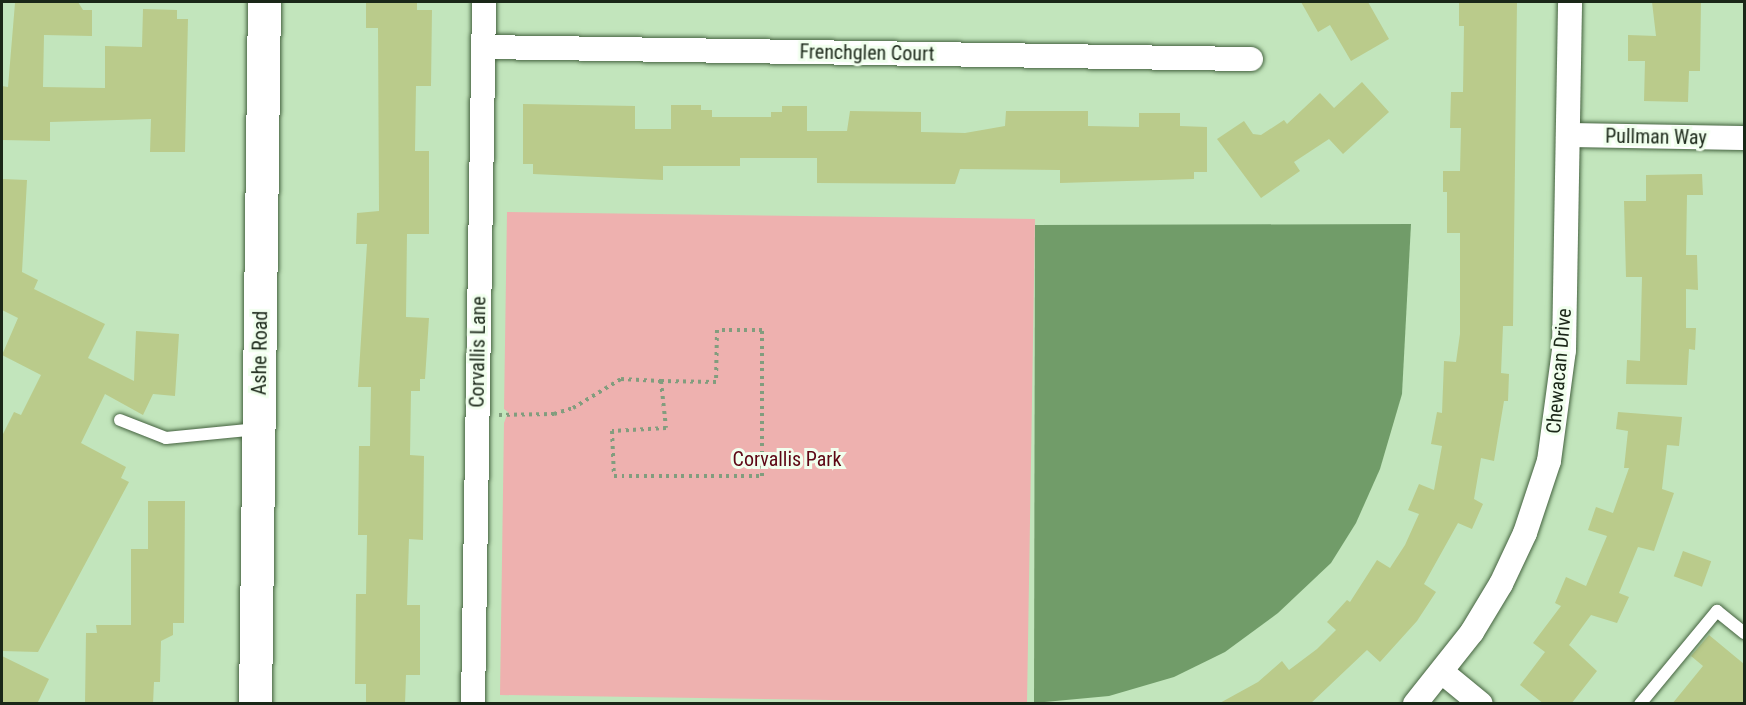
<!DOCTYPE html>
<html>
<head>
<meta charset="utf-8">
<style>
	body { margin:0 }
	#map { position:relative; width:1746px; height:705px; overflow:hidden; background:#c2e5bc; font-family:"Roboto Condensed",sans-serif }
	div>[style] { position:absolute }
	.green>* { inset:0; background:#eeb1af }
	.water>* { inset:0; background:#719c69 }
	.building>* { inset:0; background:#bacb8b; transform-origin:0 0 }
	.path>* { height:4px; margin-top:-2px; transform-origin:0; background:repeating-linear-gradient(90deg,#829d7e 0 3px,transparent 0 7.5px) }
	.roads { filter:drop-shadow(0 0 2px #44623f) drop-shadow(0 0 2px #44623f) }
	.lane>* { height:12px; margin:-6px; padding:0 6px; transform-origin:6px; border-radius:6px; background:#fff }
	.street>* { height:24px; margin:-12px; padding:0 12px; transform-origin:12px; border-radius:12px; background:#fff }
	.secondary>* { height:33px; margin:-16.5px; padding:0 16.5px; transform-origin:16.5px; border-radius:16.5px; background:#fff }
	span { translate:-50% -50%; white-space:nowrap; text-align:center; line-height:1.15; -webkit-text-stroke:6px #f1ffee; paint-order:stroke }
	.street-label { font-size:20px; color:#1a2718 }
	.park-label { font-size:20px; color:#5d0614 }
	.frame { position:absolute; inset:0; border:3px solid #1a2718; pointer-events:none }
</style>
</head>
<body>
<div id="map">
	<div class="green">
		<div style="clip-path:polygon(507px 212px,1035px 219px,1027px 703px,500px 695px,504px 423px,508px 412px,504px 409px)"></div>
	</div>
	<div class="water">
		<div style="clip-path:polygon(1411px 224px,1402px 394px,1380px 469px,1356px 523px,1331px 563px,1278px 613px,1225px 652px,1174px 677px,1109px 696px,1034px 703px,1035px 225px)"></div>
	</div>
	<div class="building">
		<div style="clip-path:polygon(78px 2px,83px 10px,92px 10px,92px 36px,44px 35px,43px 87px,105px 88px,105px 46px,142px 47px,143px 9px,177px 10px,177px 19px,188px 19px,185px 152px,150px 152px,151px 119px,50px 122px,50px 141px,2px 140px,2px 86px,8px 87px,15px 3px)"></div>
		<div style="clip-path:polygon(366px 2px,417px 2px,417px 10px,432px 10px,431px 86px,416px 86px,415px 151px,429px 151px,429px 234px,407px 234px,406px 317px,429px 318px,425px 379px,420px 379px,420px 391px,411px 391px,410px 455px,424px 456px,423px 540px,409px 539px,407px 605px,420px 605px,420px 675px,406px 675px,405px 704px,366px 704px,366px 684px,355px 684px,356px 594px,366px 594px,367px 535px,358px 535px,359px 446px,370px 446px,371px 387px,358px 387px,367px 244px,356px 244px,357px 213px,379px 211px,378px 28px,366px 28px)"></div>
		<div style="clip-path:polygon(1301px 2px,1368px 2px,1389px 39px,1351px 61px,1330px 25px,1318px 32px)"></div>
		<div style="clip-path:polygon(1459px 2px,1517px 2px,1513px 326px,1503px 326px,1501px 373px,1509px 374px,1508px 401px,1504px 401px,1494px 461px,1481px 458px,1474px 499px,1483px 504px,1472px 529px,1458px 523px,1424px 584px,1436px 592px,1417px 621px,1380px 662px,1367px 650px,1310px 704px,1218px 704px,1258px 682px,1282px 661px,1289px 670px,1317px 649px,1336px 630px,1327px 622px,1347px 600px,1350px 602px,1377px 560px,1390px 568px,1405px 545px,1419px 514px,1408px 510px,1419px 484px,1434px 490px,1442px 446px,1431px 444px,1437px 412px,1442px 413px,1444px 361px,1456px 362px,1460px 334px,1460px 233px,1447px 233px,1447px 192px,1443px 192px,1443px 171px,1460px 171px,1461px 128px,1450px 128px,1451px 92px,1463px 92px,1464px 26px,1459px 26px)"></div>
		<div style="clip-path:polygon(1652px 2px,1701px 2px,1700px 71px,1689px 71px,1688px 102px,1644px 101px,1645px 61px,1628px 61px,1628px 35px,1656px 36px)"></div>
		<div style="clip-path:polygon(1362px 82px,1389px 112px,1343px 154px,1329px 139px,1294px 162px,1300px 171px,1261px 198px,1217px 139px,1244px 121px,1253px 134px,1261px 135px,1284px 120px,1287px 124px,1320px 93px,1334px 108px)"></div>
		<div style="clip-path:polygon(523px 104px,635px 106px,635px 129px,671px 129px,671px 105px,701px 105px,701px 110px,712px 110px,712px 117px,771px 117px,771px 112px,782px 112px,782px 106px,807px 106px,807px 131px,847px 131px,850px 111px,921px 112px,921px 132px,965px 133px,1005px 126px,1006px 111px,1088px 111px,1088px 126px,1139px 127px,1139px 113px,1180px 113px,1180px 126px,1207px 127px,1207px 172px,1194px 172px,1194px 179px,1060px 183px,1060px 170px,960px 169px,955px 184px,817px 183px,817px 158px,740px 158px,740px 166px,663px 166px,663px 180px,533px 174px,533px 164px,523px 164px)"></div>
		<div style="clip-path:polygon(1702px 174px,1703px 195px,1687px 195px,1686px 255px,1697px 255px,1698px 290px,1686px 289px,1686px 328px,1696px 328px,1695px 350px,1689px 349px,1687px 385px,1626px 384px,1627px 360px,1640px 361px,1642px 277px,1626px 277px,1624px 201px,1646px 201px,1646px 175px)"></div>
		<div style="clip-path:polygon(2px 179px,27px 180px,22px 272px,38px 280px,34px 289px,105px 324px,88px 358px,134px 381px,136px 331px,179px 334px,175px 396px,153px 394px,143px 415px,105px 394px,81px 443px,126px 467px,121px 478px,129px 482px,38px 652px,2px 651px,2px 436px,14px 412px,21px 415px,41px 375px,2px 355px,18px 318px,2px 310px)"></div>
		<div style="clip-path:polygon(1618px 412px,1682px 417px,1679px 446px,1667px 445px,1662px 489px,1674px 493px,1654px 551px,1638px 547px,1619px 593px,1629px 597px,1617px 623px,1591px 615px,1569px 645px,1597px 671px,1571px 704px,1544px 704px,1520px 685px,1545px 652px,1533px 643px,1561px 606px,1555px 603px,1566px 577px,1586px 586px,1607px 536px,1588px 530px,1596px 507px,1613px 513px,1629px 468px,1624px 468px,1628px 431px,1616px 429px)"></div>
		<div style="clip-path:polygon(148px 501px,185px 501px,184px 623px,173px 623px,173px 635px,161px 641px,160px 682px,154px 682px,153px 704px,85px 704px,86px 633px,97px 633px,96px 625px,131px 625px,131px 549px,148px 549px)"></div>
		<div style="left:1683px;top:551px;width:30px;height:27px;rotate:20deg"></div>
		<div style="clip-path:polygon(1709px 635px,1744px 664px,1744px 704px,1672px 704px,1703px 666px,1691px 656px)"></div>
		<div style="clip-path:polygon(2px 656px,49px 679px,37px 704px,2px 704px)"></div>
	</div>
	<div class="path">
		<div style="left:499px;top:415px;width:55px;rotate:-1deg"></div>
		<div style="left:554px;top:414px;width:20px;rotate:-18deg"></div>
		<div style="left:573px;top:408px;width:56px;rotate:-31.1deg"></div>
		<div style="left:621px;top:379px;width:40px;rotate:2.9deg"></div>
		<div style="left:661px;top:381px;width:47px;rotate:83.9deg"></div>
		<div style="left:666px;top:428px;width:54px;rotate:176.8deg"></div>
		<div style="left:612px;top:431px;width:45px;rotate:87.5deg"></div>
		<div style="left:614px;top:476px;width:148px"></div>
		<div style="left:762px;top:476px;width:146px;rotate:-90deg"></div>
		<div style="left:762px;top:330px;width:45px;rotate:180deg"></div>
		<div style="left:717px;top:330px;width:52px;rotate:91.1deg"></div>
		<div style="left:716px;top:382px;width:55px;rotate:-179deg"></div>
	</div>
	<div class="roads">
		<div class="lane">
			<div style="left:120px;top:420px;width:49px;rotate:21.4deg"></div>
			<div style="left:166px;top:438px;width:92px;rotate:-5.6deg"></div>
			<div style="left:1640px;top:704px;width:121px;rotate:-50.4deg"></div>
			<div style="left:1717px;top:611px;width:35px;rotate:39deg"></div>
		</div>
		<div class="street">
			<div style="left:483px;top:47px;width:768px;rotate:0.9deg"></div>
			<div style="left:1568px;top:135px;width:176px;rotate:1deg"></div>
			<div style="left:1442px;top:672px;width:50px;rotate:39.4deg"></div>
			<div style="left:473px;top:704px;width:702px;rotate:-89.1deg"></div>
			<div style="left:1415px;top:704px;width:92px;rotate:-51.6deg"></div>
			<div style="left:1472px;top:632px;width:56px;rotate:-58.9deg"></div>
			<div style="left:1501px;top:584px;width:56px;rotate:-64.8deg"></div>
			<div style="left:1525px;top:533px;width:76px;rotate:-71.6deg"></div>
			<div style="left:1549px;top:461px;width:112px;rotate:-82.3deg"></div>
			<div style="left:1564px;top:350px;width:348px;rotate:-89deg"></div>
		</div>
		<div class="secondary">
			<div style="left:255px;top:704px;width:702px;rotate:-89.27deg"></div>
		</div>
	</div>
	<div class="street-label">
		<span style="left:867px;top:53px;rotate:1deg">Frenchglen Court</span>
		<span style="left:1656px;top:137px;rotate:1deg">Pullman Way</span>
		<span style="left:478px;top:352px;rotate:-89deg">Corvallis Lane</span>
		<span style="left:260px;top:353px;rotate:-89deg">Ashe Road</span>
		<span style="left:1559px;top:371px;rotate:-85deg">Chewacan Drive</span>
	</div>
	<div class="park-label">
		<span style="left:787px;top:459px">Corvallis Park</span>
	</div>
	<div class="frame"></div>
</div>
</body>
</html>
